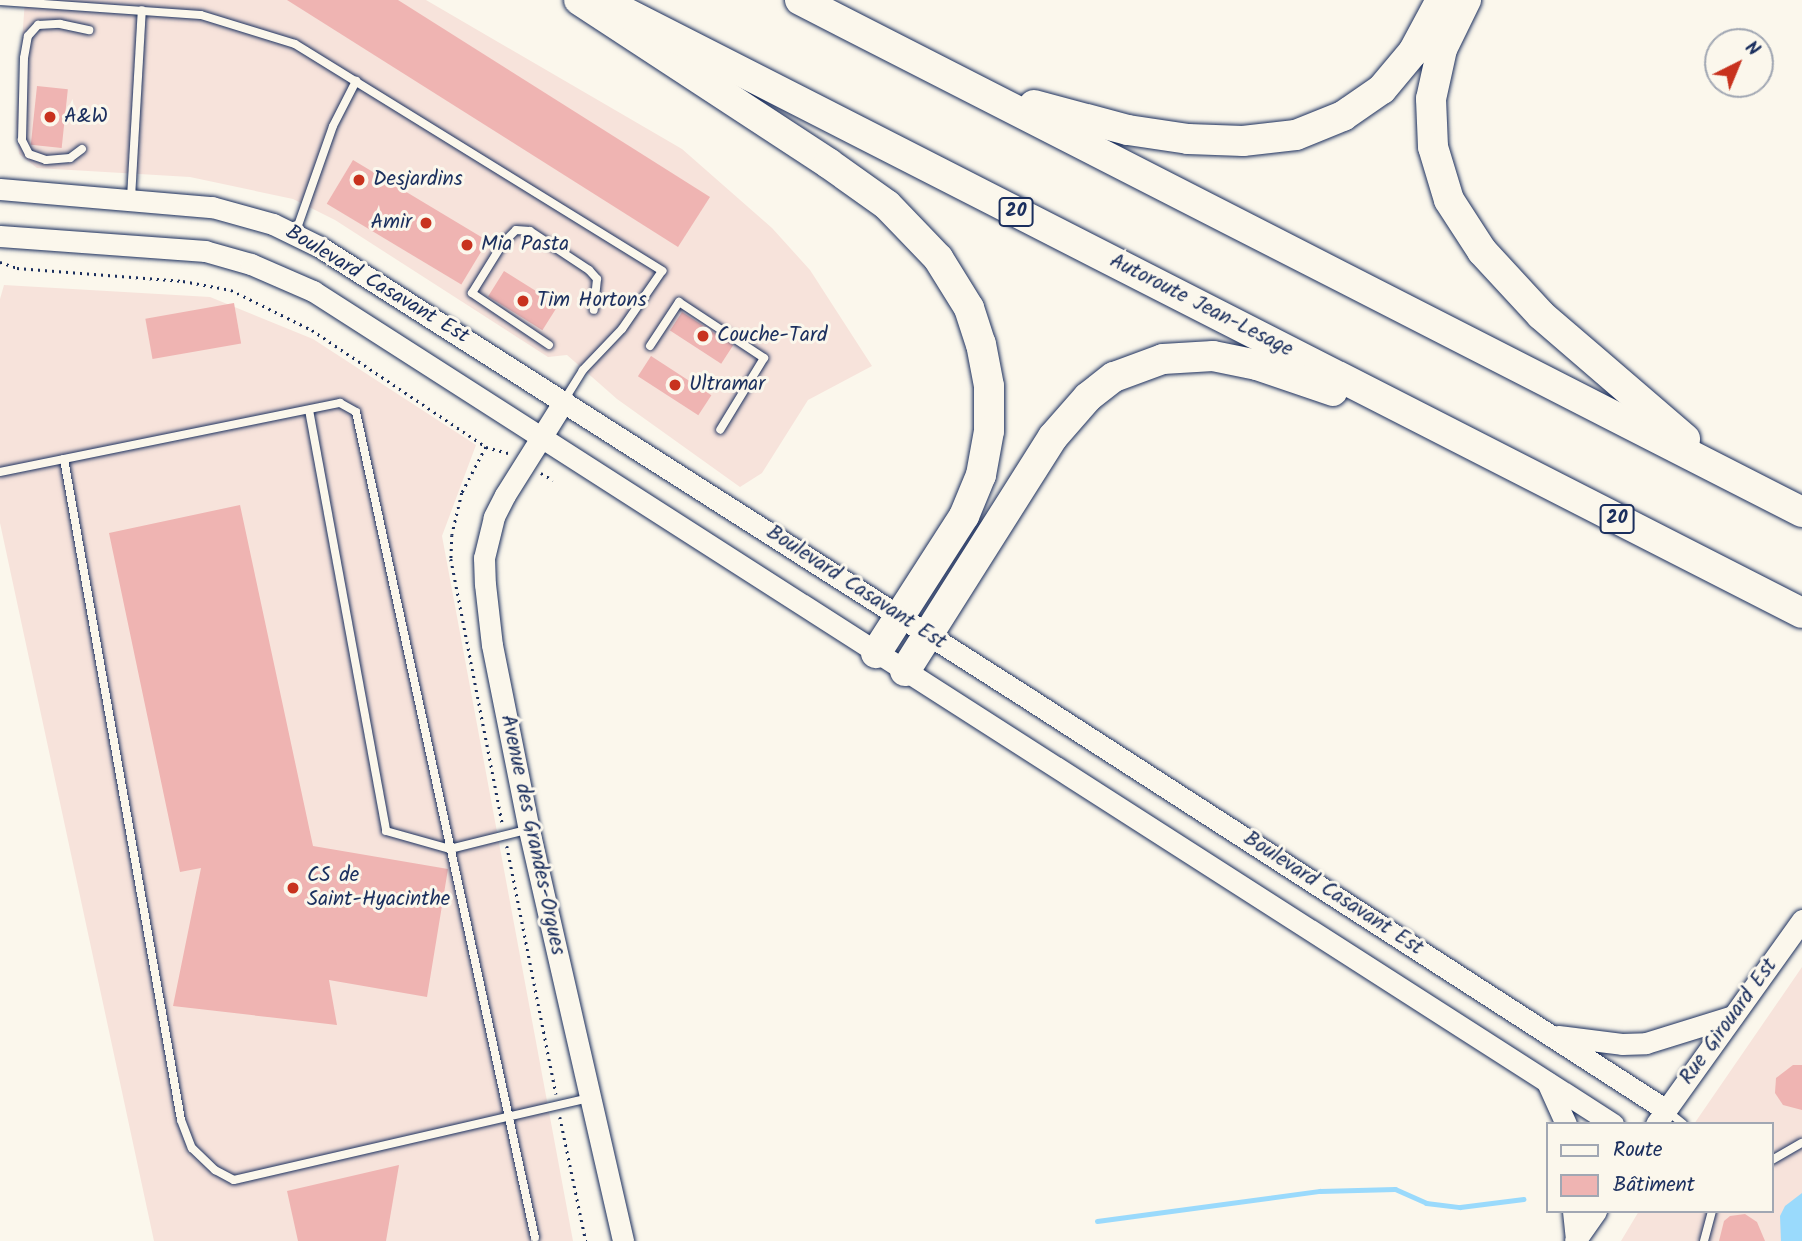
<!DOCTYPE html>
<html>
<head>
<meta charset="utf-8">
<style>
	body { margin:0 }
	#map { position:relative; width:1802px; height:1241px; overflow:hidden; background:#fbf7ec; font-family:Kalam,sans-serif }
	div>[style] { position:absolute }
	.built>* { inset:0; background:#f7e3db }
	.water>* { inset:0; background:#9adafc }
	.stream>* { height:5px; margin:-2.5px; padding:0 2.5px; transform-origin:2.5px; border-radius:2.5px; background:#9adafc }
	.building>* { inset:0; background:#efb4b2; transform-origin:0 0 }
	.path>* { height:2.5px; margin-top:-1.25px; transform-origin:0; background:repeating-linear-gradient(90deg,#1b2f5e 0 2px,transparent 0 7px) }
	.roads { filter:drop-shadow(0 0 2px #1b2f5e) drop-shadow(0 0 2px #1b2f5e) }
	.service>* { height:8px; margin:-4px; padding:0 4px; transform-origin:4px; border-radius:4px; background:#fbf7ec }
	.tertiary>* { height:21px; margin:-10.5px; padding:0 10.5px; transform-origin:10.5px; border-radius:10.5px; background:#fbf7ec }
	.motorway>* { height:30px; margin:-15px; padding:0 15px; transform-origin:15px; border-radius:15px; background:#fbf7ec }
	.dots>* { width:19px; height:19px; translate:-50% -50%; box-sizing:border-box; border:4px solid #fbf7ec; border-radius:50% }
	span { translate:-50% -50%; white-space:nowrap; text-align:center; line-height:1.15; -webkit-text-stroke:6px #fbf7ec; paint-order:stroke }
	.shield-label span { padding:2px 5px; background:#fbf7ec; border:2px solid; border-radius:5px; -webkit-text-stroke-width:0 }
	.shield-label { font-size:19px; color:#1b2f5e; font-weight:700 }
	.poi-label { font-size:21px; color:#1b2f5e }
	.left { translate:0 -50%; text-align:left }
	.right { translate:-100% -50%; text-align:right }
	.street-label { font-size:21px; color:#1b2f5e }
	.legend { position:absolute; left:1546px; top:1122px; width:228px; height:91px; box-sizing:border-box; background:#fbf7ec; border:2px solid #a1a7b3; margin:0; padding:9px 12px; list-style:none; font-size:21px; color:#1b2f5e }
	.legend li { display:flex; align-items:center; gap:14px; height:35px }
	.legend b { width:35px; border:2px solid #a1a7b3 }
	.north { position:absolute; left:1704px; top:28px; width:70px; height:70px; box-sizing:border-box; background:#fbf7ec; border:2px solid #a1a7b3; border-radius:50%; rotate:43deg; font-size:19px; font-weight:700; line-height:28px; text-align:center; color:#1b2f5e }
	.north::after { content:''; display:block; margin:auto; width:24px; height:32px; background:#c8321e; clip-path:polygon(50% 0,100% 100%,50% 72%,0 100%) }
</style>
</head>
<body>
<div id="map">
	<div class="built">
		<div style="clip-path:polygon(25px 0,426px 0,682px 149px,772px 228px,810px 270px,872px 366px,808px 400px,762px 473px,740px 487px,617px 399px,567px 355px,548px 357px,335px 220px,293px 199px,190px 177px,37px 168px,19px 154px,16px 123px)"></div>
		<div style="clip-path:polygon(4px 285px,210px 297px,313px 339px,476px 445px,442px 536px,573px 1241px,154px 1241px,0 523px,0 299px)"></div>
		<div style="clip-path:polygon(1802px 967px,1802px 1241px,1621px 1241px,1639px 1211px,1772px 1211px,1772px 1124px,1694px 1124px)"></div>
	</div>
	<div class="water">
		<div style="clip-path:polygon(1802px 1193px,1802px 1241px,1781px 1241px,1780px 1216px,1785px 1206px)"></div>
	</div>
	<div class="stream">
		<div style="left:1097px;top:1221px;width:225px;rotate:-7.7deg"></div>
		<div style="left:1320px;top:1191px;width:75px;rotate:-1.5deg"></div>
		<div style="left:1395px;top:1189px;width:34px;rotate:24deg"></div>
		<div style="left:1426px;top:1203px;width:34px;rotate:7deg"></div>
		<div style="left:1460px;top:1207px;width:64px;rotate:-7.2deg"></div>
	</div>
	<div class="building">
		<div style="clip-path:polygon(287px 0,398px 0,710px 197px,678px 247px)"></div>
		<div style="left:37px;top:86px;width:31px;height:59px;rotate:6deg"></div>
		<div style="left:353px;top:160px;width:157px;height:51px;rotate:31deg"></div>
		<div style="left:504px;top:271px;width:64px;height:30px;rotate:32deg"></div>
		<div style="left:234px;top:303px;width:41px;height:90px;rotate:80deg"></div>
		<div style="left:682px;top:312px;width:61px;height:22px;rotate:33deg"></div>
		<div style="left:651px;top:356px;width:72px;height:24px;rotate:33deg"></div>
		<div style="clip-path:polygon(240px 505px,313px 846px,448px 869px,427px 997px,329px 980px,337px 1025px,173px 1006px,201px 868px,180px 872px,109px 533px)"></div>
		<div style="clip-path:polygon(1793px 1065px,1802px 1065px,1802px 1110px,1783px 1105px,1775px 1093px,1776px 1078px)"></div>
		<div style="clip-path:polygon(399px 1165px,386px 1241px,298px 1241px,287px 1191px)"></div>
		<div style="clip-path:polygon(1745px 1214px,1757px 1222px,1765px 1241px,1719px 1241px,1724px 1221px,1730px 1216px)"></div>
	</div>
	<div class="path">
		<div style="left:0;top:262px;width:18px;rotate:19deg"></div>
		<div style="left:17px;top:268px;width:167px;rotate:4.5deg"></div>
		<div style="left:183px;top:281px;width:49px;rotate:10.6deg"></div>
		<div style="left:231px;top:290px;width:90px;rotate:26.3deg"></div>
		<div style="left:312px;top:330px;width:210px;rotate:33.9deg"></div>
		<div style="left:486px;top:447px;width:23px;rotate:15deg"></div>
		<div style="left:486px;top:447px;width:52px;rotate:117.6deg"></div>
		<div style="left:462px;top:493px;width:43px;rotate:103.4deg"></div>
		<div style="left:452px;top:535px;width:24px;rotate:92deg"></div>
		<div style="left:451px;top:559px;width:268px;rotate:79deg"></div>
		<div style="left:541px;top:473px;width:14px;rotate:30deg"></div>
		<div style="left:507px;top:846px;width:253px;rotate:78.8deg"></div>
		<div style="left:560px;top:1117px;width:127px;rotate:78.2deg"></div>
	</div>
	<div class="roads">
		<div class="service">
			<div style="left:0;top:1px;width:201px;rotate:4deg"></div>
			<div style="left:201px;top:15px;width:98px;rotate:17.1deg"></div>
			<div style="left:295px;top:44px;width:432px;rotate:31.7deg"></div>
			<div style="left:662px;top:271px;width:70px;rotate:124.6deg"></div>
			<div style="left:622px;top:329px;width:57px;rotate:133.6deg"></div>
			<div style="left:583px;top:370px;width:34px;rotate:122deg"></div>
			<div style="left:82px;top:149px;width:15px;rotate:143deg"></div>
			<div style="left:70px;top:158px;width:24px;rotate:175deg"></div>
			<div style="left:46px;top:160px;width:18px;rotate:-161deg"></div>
			<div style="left:29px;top:154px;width:16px;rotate:-117deg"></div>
			<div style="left:22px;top:140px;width:82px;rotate:-88.6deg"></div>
			<div style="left:24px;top:58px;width:22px;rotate:-80deg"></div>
			<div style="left:28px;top:36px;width:15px;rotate:-48deg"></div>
			<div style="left:38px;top:25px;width:22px;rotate:-3deg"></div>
			<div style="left:60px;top:24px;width:30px;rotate:12deg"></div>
			<div style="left:131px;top:198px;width:188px;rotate:-86.7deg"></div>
			<div style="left:295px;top:234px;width:114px;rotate:-70.6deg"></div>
			<div style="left:333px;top:126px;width:51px;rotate:-62.9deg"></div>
			<div style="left:549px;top:345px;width:93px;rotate:-146deg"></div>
			<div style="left:472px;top:293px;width:59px;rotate:-58.2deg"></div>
			<div style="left:503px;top:243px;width:18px;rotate:-45deg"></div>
			<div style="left:516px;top:230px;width:14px;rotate:4deg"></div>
			<div style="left:530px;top:231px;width:71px;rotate:33.5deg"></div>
			<div style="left:589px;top:270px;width:12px;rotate:48deg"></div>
			<div style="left:597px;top:279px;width:31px;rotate:96deg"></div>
			<div style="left:650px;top:346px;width:53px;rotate:-56.6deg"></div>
			<div style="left:679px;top:302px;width:102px;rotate:33.4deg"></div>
			<div style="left:764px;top:358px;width:84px;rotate:121.4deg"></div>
			<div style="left:309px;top:410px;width:428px;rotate:79.6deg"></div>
			<div style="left:386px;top:831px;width:66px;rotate:15.7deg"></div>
			<div style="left:450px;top:849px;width:78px;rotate:-14deg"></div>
			<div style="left:64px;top:459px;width:671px;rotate:79.96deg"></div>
			<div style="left:181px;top:1120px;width:30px;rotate:69deg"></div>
			<div style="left:192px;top:1148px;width:32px;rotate:44deg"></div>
			<div style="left:215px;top:1170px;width:21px;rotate:28deg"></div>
			<div style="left:234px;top:1180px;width:364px;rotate:-13deg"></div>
			<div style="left:0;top:472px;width:347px;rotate:-11.5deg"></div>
			<div style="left:340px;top:403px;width:18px;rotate:29deg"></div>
			<div style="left:356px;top:412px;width:845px;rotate:77.77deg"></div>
			<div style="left:1666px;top:1110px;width:22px;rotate:39deg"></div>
			<div style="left:1772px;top:1160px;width:34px;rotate:-30deg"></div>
			<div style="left:1704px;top:1241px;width:31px;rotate:-75deg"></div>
		</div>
		<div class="tertiary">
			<div style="left:0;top:189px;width:213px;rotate:4.9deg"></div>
			<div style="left:212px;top:207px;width:63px;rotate:15.6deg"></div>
			<div style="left:273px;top:224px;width:52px;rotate:26.1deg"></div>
			<div style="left:320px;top:247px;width:837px;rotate:32.51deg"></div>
			<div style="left:1026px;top:697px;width:762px;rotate:32.83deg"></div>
			<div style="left:0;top:236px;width:206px;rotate:4.2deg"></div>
			<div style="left:205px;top:251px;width:48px;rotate:15.8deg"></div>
			<div style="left:251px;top:264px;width:68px;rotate:23.5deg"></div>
			<div style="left:313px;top:291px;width:1544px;rotate:32.65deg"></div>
			<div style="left:564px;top:401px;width:111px;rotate:122.1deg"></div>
			<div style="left:505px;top:495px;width:25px;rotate:117deg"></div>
			<div style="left:494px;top:517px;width:42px;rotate:103.7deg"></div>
			<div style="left:484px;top:558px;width:26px;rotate:88deg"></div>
			<div style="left:485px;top:584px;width:61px;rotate:83.5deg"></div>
			<div style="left:492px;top:645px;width:189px;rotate:78.7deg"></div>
			<div style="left:529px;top:830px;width:422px;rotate:77.1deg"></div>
			<div style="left:1558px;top:1036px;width:64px;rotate:7.1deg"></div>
			<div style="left:1622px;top:1044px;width:24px;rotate:-2deg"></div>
			<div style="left:1646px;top:1043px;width:91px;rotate:-17.2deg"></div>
			<div style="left:1547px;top:1082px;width:46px;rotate:65.7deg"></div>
			<div style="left:1656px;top:1124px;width:251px;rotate:-54.4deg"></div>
			<div style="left:1573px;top:1211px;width:29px;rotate:84deg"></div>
			<div style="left:1575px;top:1241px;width:37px;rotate:-55deg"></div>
		</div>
		<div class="motorway">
			<div style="left:579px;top:0;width:298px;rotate:33.2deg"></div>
			<div style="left:828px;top:163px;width:72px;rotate:35.4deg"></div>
			<div style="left:887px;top:205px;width:74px;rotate:46.1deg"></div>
			<div style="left:938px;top:258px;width:59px;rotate:58.2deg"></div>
			<div style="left:969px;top:308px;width:38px;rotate:72deg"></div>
			<div style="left:981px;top:344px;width:43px;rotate:79.2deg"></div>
			<div style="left:989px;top:386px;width:45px;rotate:90deg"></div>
			<div style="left:989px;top:431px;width:45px;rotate:100.3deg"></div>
			<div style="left:981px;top:475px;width:44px;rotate:112.5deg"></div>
			<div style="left:964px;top:516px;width:163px;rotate:122.7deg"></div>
			<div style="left:601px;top:0;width:1348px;rotate:27.04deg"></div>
			<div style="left:800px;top:0;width:1125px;rotate:27.07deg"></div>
			<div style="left:1466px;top:0;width:55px;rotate:116.1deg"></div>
			<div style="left:1442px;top:49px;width:51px;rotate:102.4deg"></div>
			<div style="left:1431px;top:99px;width:48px;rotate:87.6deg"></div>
			<div style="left:1433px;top:147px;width:55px;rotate:73.2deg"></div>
			<div style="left:1449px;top:200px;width:61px;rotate:57.1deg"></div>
			<div style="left:1482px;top:251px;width:87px;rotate:47.3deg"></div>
			<div style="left:1541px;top:315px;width:190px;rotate:40.7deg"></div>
			<div style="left:1034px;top:105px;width:97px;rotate:14.9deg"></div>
			<div style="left:1128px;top:130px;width:61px;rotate:8.5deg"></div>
			<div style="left:1188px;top:139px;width:55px;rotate:2.1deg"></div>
			<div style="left:1243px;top:141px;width:53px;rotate:-6.5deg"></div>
			<div style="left:1296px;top:135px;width:51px;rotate:-22deg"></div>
			<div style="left:1343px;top:116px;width:47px;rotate:-34.7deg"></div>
			<div style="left:1382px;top:89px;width:48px;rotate:-50deg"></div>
			<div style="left:1413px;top:52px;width:59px;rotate:-61.7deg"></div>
			<div style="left:905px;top:671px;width:277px;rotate:-57.7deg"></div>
			<div style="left:1053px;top:437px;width:53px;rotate:-48.8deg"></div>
			<div style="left:1088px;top:397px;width:33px;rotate:-38deg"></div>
			<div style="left:1114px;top:377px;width:52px;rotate:-20.2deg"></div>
			<div style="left:1163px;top:359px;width:50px;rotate:-3.4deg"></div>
			<div style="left:1213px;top:356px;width:45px;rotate:11.6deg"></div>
			<div style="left:1257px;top:365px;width:80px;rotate:18.9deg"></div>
		</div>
	</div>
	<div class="dots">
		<div style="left:50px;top:117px;background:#c8321e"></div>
		<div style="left:359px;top:180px;background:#c8321e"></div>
		<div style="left:426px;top:223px;background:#c8321e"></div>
		<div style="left:467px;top:245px;background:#c8321e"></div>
		<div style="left:523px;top:301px;background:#c8321e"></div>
		<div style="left:703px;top:336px;background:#c8321e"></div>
		<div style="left:675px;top:385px;background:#c8321e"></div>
		<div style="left:293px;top:888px;background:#c8321e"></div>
	</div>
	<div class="shield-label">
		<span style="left:1016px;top:212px">20</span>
		<span style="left:1617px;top:519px">20</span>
	</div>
	<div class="poi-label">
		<span class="left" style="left:64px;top:117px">A&amp;W</span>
		<span class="left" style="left:373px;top:180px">Desjardins</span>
		<span class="right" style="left:412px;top:223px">Amir</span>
		<span class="left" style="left:481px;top:245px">Mia Pasta</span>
		<span class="left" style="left:537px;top:301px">Tim Hortons</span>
		<span class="left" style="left:717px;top:336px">Couche-Tard</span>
		<span class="left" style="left:689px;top:385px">Ultramar</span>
		<span class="left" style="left:307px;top:888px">CS de<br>Saint-Hyacinthe</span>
	</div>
	<div class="street-label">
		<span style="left:377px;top:285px;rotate:31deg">Boulevard Casavant Est</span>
		<span style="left:1201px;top:306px;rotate:27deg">Autoroute Jean-Lesage</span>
		<span style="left:856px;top:588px;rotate:33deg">Boulevard Casavant Est</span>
		<span style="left:532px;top:835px;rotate:78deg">Avenue des Grandes-Orgues</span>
		<span style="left:1333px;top:894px;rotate:33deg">Boulevard Casavant Est</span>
		<span style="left:1729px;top:1022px;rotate:-54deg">Rue Girouard Est</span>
	</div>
	<ul class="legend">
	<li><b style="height:9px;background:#fbf7ec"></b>Route</li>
	<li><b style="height:19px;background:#efb4b2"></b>Bâtiment</li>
	</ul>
	<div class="north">N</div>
</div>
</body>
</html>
